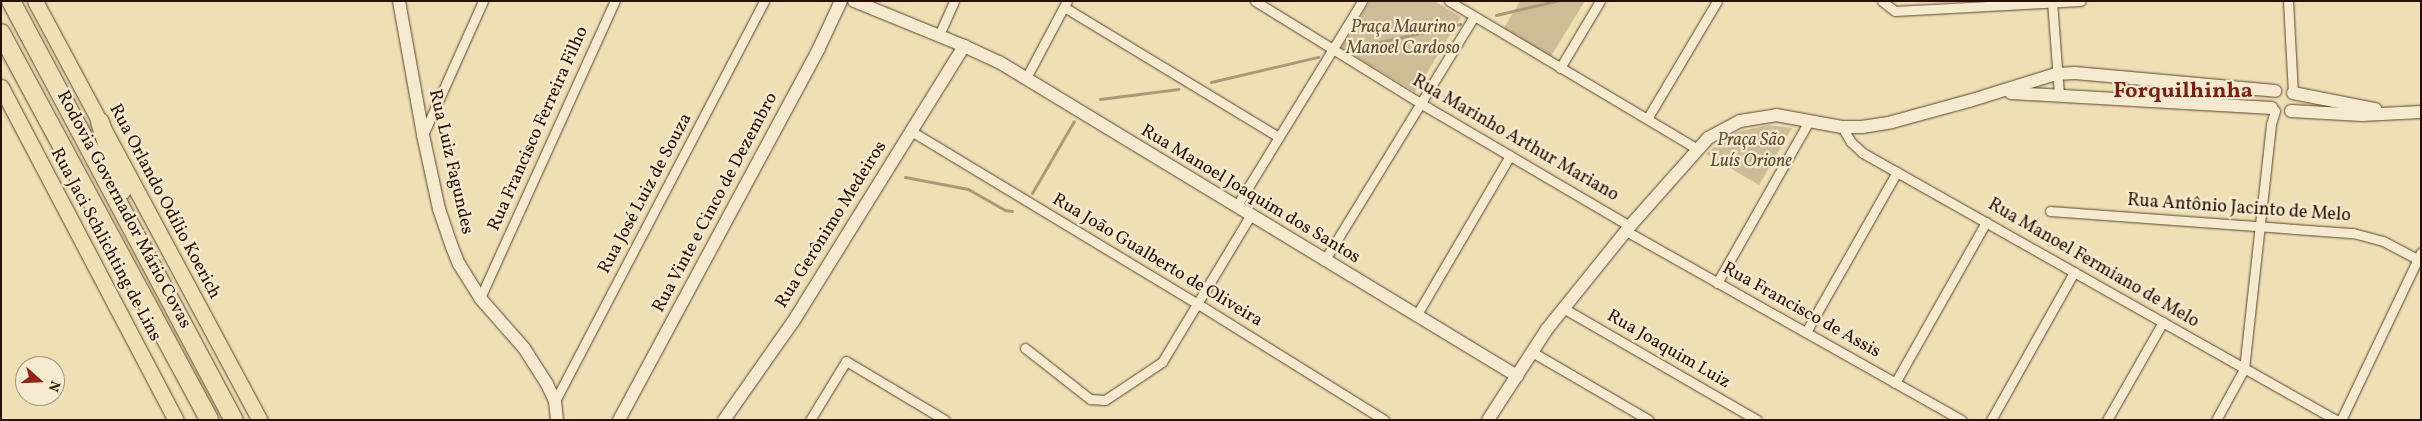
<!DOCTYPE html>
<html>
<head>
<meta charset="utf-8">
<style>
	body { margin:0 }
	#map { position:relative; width:2422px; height:421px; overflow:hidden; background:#efdfb5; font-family:Vollkorn,serif }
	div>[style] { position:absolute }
	.green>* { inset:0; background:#cdbc96 }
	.stream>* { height:3px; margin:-1.5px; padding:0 1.5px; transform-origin:1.5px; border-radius:1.5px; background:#ab9977 }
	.roads { filter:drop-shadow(0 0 1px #59442d) drop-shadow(0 0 1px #59442d) }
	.street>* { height:9px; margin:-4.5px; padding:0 4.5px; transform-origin:4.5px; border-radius:4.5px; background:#f5eacf }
	.secondary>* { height:12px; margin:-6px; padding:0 6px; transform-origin:6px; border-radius:6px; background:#f5eacf }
	.primary>* { height:15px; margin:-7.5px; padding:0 7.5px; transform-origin:7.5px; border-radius:7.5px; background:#efdfb5 }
	.highway>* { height:18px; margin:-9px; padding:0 9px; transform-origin:9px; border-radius:9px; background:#efdfb5 }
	span { translate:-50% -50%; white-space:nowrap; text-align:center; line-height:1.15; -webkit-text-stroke:4.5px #f5eacf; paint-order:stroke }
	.park-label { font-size:18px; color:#614c34; font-style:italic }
	.street-label { font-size:18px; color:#271000 }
	.district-label { font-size:22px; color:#7a1f14; font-weight:700 }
	.frame { position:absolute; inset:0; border:2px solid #271000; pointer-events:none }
	.north { position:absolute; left:15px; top:356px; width:50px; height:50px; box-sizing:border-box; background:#f5eacf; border:1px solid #a3937c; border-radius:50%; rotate:110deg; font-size:14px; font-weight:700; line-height:20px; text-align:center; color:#271000 }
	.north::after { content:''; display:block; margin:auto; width:18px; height:22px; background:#8f2418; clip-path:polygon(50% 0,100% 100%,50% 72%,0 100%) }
</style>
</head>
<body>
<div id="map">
	<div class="green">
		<div style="clip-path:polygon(1370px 1px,1434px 1px,1461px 17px,1415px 92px,1341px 48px)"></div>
		<div style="clip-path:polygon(1520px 1px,1585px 1px,1551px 56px,1504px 28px)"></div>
		<div style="clip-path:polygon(1768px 125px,1792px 128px,1759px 185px,1706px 154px,1725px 138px,1737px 132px)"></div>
	</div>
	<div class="stream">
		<div style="left:1496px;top:15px;width:61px;rotate:-13.3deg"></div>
		<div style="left:1353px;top:48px;width:110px;rotate:-12.6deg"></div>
		<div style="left:1211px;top:82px;width:110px;rotate:-13.2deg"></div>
		<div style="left:1100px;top:99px;width:79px;rotate:-7.3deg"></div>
		<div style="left:905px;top:177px;width:64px;rotate:10.8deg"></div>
		<div style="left:968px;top:189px;width:43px;rotate:29.6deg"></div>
		<div style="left:1005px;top:210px;width:7px;rotate:8deg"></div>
		<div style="left:1032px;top:193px;width:83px;rotate:-59.7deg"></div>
	</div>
	<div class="roads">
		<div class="street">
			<div style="left:1255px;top:1px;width:194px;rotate:31.7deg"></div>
			<div style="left:1420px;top:103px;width:243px;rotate:30.4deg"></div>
			<div style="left:1449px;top:1px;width:289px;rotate:30.8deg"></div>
			<div style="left:1882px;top:1px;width:16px;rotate:38deg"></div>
			<div style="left:1895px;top:11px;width:186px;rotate:-3.1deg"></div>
			<div style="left:2052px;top:1px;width:93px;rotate:85.7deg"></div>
			<div style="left:2288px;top:1px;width:92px;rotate:86.9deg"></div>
			<div style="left:1064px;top:7px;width:251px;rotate:31.2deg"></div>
			<div style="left:939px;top:35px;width:37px;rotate:-66deg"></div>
			<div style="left:1560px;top:68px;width:78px;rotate:-59.2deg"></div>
			<div style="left:1026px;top:78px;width:87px;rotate:-62deg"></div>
			<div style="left:1647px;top:119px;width:137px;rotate:-59.3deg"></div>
			<div style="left:1842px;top:127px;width:17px;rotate:59deg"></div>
			<div style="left:1851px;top:142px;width:16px;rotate:43deg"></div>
			<div style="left:1863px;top:153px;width:543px;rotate:29.44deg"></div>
			<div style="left:911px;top:131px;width:335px;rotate:31.1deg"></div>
			<div style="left:1198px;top:304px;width:219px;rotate:31.9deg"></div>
			<div style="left:423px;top:135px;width:147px;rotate:-65.9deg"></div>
			<div style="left:1236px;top:207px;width:241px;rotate:-58.5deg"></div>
			<div style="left:2050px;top:211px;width:304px;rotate:4.2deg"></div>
			<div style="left:2353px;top:233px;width:31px;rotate:15deg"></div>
			<div style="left:2383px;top:241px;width:43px;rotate:27.8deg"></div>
			<div style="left:1626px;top:231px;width:385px;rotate:29.4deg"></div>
			<div style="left:1324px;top:261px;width:287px;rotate:-58.5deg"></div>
			<div style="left:1717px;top:283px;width:186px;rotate:-60.4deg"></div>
			<div style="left:480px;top:298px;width:326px;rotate:-65.6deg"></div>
			<div style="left:1563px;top:308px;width:224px;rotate:30deg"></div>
			<div style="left:1416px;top:316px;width:186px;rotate:-59.6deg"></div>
			<div style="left:1806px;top:332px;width:184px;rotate:-60.4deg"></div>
			<div style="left:1025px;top:348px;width:83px;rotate:38.1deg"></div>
			<div style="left:1090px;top:399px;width:15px;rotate:4deg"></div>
			<div style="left:1105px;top:400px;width:69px;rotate:-33.7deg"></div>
			<div style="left:1162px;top:362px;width:170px;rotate:-58.9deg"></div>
			<div style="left:1532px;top:352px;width:135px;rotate:30.2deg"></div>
			<div style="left:1895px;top:383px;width:185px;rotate:-60.5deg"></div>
			<div style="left:555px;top:401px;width:451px;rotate:-62.4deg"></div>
			<div style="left:810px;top:420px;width:69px;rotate:-58.6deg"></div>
			<div style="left:846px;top:361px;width:115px;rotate:30.8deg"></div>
			<div style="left:1991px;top:420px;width:170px;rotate:-60.7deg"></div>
			<div style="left:2107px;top:420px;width:113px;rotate:-60.3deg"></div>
			<div style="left:2216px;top:420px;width:58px;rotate:-61.2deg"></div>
			<div style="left:2244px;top:369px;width:246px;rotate:-83.7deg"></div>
			<div style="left:2271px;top:124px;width:14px;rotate:-73deg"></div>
			<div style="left:2341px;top:420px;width:186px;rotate:-64.5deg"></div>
		</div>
		<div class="secondary">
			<div style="left:399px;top:1px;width:136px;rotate:79.8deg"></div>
			<div style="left:423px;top:135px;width:76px;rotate:77.8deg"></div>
			<div style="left:439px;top:209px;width:40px;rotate:71.1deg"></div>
			<div style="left:452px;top:247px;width:18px;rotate:68deg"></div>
			<div style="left:459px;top:264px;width:40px;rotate:58deg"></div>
			<div style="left:480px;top:298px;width:67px;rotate:48.7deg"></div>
			<div style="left:524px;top:348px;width:43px;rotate:57.4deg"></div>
			<div style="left:547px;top:384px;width:19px;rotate:65deg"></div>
			<div style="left:555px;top:401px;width:19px;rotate:84deg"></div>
			<div style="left:854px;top:1px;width:119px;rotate:22.2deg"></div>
			<div style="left:964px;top:46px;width:38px;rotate:25deg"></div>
			<div style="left:999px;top:62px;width:606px;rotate:31.22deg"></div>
			<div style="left:2011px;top:93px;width:261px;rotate:3.3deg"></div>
			<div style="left:2293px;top:93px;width:84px;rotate:11deg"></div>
			<div style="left:2291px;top:111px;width:71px;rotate:3.2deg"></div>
			<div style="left:2362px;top:115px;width:59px;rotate:-2.9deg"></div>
			<div style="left:619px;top:420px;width:422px;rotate:-61.7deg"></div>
			<div style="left:819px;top:48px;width:52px;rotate:-64.9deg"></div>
			<div style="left:724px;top:420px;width:120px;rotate:-54.9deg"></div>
			<div style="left:793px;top:322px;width:325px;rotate:-58.2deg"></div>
			<div style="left:1488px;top:420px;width:108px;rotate:-57deg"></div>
			<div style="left:1547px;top:329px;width:132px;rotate:-51.1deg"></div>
			<div style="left:1630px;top:226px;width:118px;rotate:-48.4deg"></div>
			<div style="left:1708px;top:138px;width:36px;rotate:-28deg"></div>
			<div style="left:1740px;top:121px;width:36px;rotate:-9deg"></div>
			<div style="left:1776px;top:115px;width:67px;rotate:10.3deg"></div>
			<div style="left:1842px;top:127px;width:20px"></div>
			<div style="left:1862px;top:127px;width:30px;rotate:-9deg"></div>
			<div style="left:1892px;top:122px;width:80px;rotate:-15.3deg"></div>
			<div style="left:1969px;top:101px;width:91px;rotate:-17.2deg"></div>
			<div style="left:2056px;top:74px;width:19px;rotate:-3deg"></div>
			<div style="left:2075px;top:73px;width:201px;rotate:5.1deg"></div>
		</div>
		<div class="primary">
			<div style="left:35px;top:1px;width:476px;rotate:61.8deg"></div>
			<div style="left:1px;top:87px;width:376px;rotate:62.3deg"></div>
		</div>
		<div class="highway">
			<div style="left:11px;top:1px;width:475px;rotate:62deg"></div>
			<div style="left:1px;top:33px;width:439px;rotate:61.7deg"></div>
			<div style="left:100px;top:122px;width:72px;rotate:72.3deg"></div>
		</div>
	</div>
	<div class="park-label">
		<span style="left:1403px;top:39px">Praça Maurino<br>Manoel Cardoso</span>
		<span style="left:1751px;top:152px">Praça São<br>Luís Orione</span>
	</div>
	<div class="street-label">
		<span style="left:539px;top:129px;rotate:-66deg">Rua Francisco Ferreira Filho</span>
		<span style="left:1515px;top:139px;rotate:30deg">Rua Marinho Arthur Mariano</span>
		<span style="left:450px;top:162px;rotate:77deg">Rua Luiz Fagundes</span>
		<span style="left:646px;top:194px;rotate:-62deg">Rua José Luiz de Souza</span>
		<span style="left:1250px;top:195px;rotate:31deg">Rua Manoel Joaquim dos Santos</span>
		<span style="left:164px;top:202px;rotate:62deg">Rua Orlando Odílio Koerich</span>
		<span style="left:716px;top:203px;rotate:-62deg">Rua Vinte e Cinco de Dezembro</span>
		<span style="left:2239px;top:209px;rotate:4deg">Rua Antônio Jacinto de Melo</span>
		<span style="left:123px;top:210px;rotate:62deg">Rodovia Governador Mário Covas</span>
		<span style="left:832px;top:225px;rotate:-58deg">Rua Gerônimo Medeiros</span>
		<span style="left:105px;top:245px;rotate:62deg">Rua Jaci Schlichting de Lins</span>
		<span style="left:1157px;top:261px;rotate:31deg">Rua João Gualberto de Oliveira</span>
		<span style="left:2093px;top:264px;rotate:30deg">Rua Manoel Fermiano de Melo</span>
		<span style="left:1801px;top:311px;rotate:29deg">Rua Francisco de Assis</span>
		<span style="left:1668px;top:350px;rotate:30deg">Rua Joaquim Luiz</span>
	</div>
	<div class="district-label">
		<span style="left:2183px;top:92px">Forquilhinha</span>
	</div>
	<div class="frame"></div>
	<div class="north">N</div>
</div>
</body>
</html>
